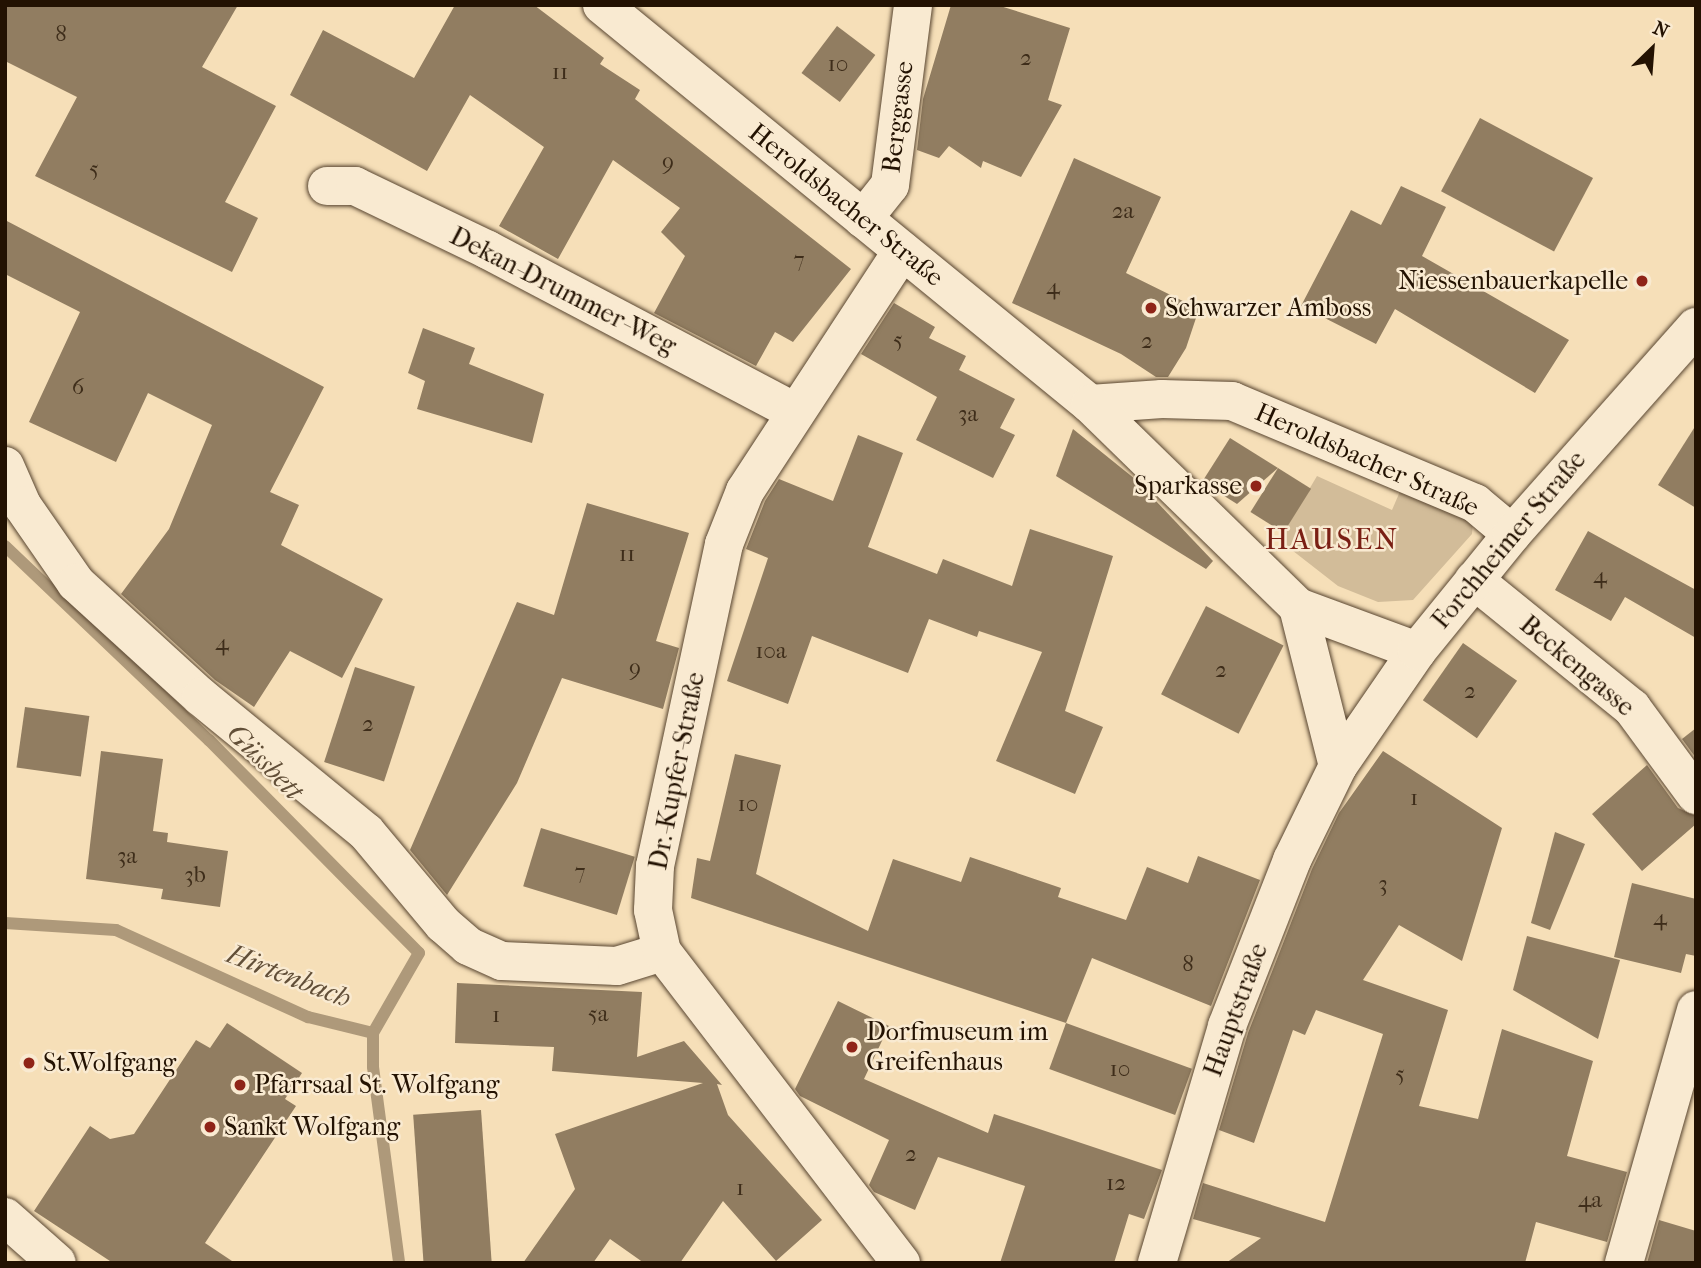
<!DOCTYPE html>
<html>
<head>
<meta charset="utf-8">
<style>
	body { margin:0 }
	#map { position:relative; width:1701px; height:1268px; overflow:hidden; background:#f6dfb8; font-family:"IM FELL French Canon",serif }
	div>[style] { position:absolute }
	.green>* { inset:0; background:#d2bc99 }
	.stream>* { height:12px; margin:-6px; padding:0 6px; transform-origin:6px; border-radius:6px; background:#ae997a }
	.building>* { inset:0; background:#917d61; transform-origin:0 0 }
	.roads { filter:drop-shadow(0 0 2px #584530) drop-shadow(0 0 2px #584530) }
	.street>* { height:38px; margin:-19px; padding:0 19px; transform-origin:19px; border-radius:19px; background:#f9ead1 }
	.secondary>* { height:38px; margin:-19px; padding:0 19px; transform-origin:19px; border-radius:19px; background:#f9ead1 }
	.dots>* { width:19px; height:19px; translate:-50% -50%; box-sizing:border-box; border:4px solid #f9ead1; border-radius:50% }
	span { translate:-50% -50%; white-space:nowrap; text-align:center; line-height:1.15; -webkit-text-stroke:5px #f9ead1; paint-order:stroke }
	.number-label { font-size:23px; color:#3e2d1a }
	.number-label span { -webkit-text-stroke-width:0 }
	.street-label { font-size:26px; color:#231202 }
	.poi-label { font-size:26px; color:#231202 }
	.right { translate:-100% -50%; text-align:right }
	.left { translate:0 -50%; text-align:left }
	.water-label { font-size:28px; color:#624f38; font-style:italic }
	.quarter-label { font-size:30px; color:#7a1f14; letter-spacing:2px }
	.frame { position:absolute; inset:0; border:7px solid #231202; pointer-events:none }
	.north { position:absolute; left:1617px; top:14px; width:70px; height:70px; -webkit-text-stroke:5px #f9ead1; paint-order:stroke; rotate:25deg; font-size:19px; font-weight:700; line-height:28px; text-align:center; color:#231202 }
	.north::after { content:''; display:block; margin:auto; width:24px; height:32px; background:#231202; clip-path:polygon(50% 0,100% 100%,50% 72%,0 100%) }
</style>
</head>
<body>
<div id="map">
	<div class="green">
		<div style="clip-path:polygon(1317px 476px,1392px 510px,1404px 482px,1473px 522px,1472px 534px,1413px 600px,1378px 602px,1338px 586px,1279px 540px)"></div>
	</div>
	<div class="stream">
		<div style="left:5px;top:546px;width:282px;rotate:43.6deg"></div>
		<div style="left:209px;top:740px;width:299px;rotate:45.4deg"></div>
		<div style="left:419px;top:953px;width:92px;rotate:119.9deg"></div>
		<div style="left:5px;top:923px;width:111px;rotate:3.6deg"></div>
		<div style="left:116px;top:930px;width:211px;rotate:24.4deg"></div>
		<div style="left:308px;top:1017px;width:67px;rotate:13.8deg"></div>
		<div style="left:373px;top:1033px;width:34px;rotate:90deg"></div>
		<div style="left:373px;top:1067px;width:198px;rotate:82.4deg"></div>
	</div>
	<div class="building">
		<div style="clip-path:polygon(5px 5px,238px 5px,202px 67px,276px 106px,225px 202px,258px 218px,232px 272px,35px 176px,77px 97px,5px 61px)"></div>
		<div style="clip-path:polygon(455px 5px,534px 5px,604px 58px,600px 64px,640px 90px,635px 99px,851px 269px,793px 342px,775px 332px,756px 366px,654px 313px,685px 256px,661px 232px,680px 208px,613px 160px,558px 259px,499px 226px,544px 147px,470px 95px,427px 171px,290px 95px,323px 30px,414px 78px)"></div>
		<div style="clip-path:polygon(951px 5px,997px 5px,1070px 28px,1048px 100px,1062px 105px,1021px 177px,983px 161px,981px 168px,949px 146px,939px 158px,917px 150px,923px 99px)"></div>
		<div style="left:837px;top:26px;width:48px;height:59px;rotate:37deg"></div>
		<div style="left:1480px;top:118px;width:128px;height:83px;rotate:28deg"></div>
		<div style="clip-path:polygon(1074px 158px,1161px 197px,1126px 273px,1199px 309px,1186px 348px,1168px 377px,1156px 377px,1121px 354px,1012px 303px)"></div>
		<div style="clip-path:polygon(1401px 186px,1446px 207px,1422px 256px,1569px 340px,1535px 393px,1395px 309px,1376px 344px,1301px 306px,1351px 210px,1381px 225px)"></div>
		<div style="clip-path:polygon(5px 220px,324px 387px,270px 492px,299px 505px,281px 545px,383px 599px,342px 678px,290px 651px,254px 707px,215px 680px,121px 594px,169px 529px,212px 425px,148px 393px,116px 462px,29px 422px,80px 312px,5px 274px)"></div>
		<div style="clip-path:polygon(894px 303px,935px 327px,929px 338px,966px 356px,959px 370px,1015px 399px,1000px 428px,1015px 435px,993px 478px,916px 440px,937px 397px,861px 354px)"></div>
		<div style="clip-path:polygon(423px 328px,475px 348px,469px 364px,544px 394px,532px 443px,417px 409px,425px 381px,408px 373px)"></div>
		<div style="clip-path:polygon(1696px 425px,1696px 508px,1658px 485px)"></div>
		<div style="clip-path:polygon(1073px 429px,1135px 479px,1213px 561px,1206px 569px,1056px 476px)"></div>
		<div style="clip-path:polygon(858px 435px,903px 453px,868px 547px,937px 574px,943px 559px,1012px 586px,1030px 529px,1113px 556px,1065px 711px,1103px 727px,1075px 794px,996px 761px,1042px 652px,979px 631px,977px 637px,929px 619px,908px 673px,812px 636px,788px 704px,727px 681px,768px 558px,746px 549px,765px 501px,779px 479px,833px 501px)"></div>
		<div style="clip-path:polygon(1230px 438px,1278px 468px,1237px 504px,1202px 482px)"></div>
		<div style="left:1278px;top:468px;width:39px;height:52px;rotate:32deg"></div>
		<div style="clip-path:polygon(587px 503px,689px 533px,656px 641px,679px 648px,663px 709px,562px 678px,517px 783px,447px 895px,410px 850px,517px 602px,554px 615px)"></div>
		<div style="clip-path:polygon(1588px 531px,1696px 590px,1696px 638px,1625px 597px,1611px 621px,1555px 590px)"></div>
		<div style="left:1206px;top:606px;width:87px;height:99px;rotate:27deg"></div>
		<div style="left:1463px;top:643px;width:66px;height:70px;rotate:35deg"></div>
		<div style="left:355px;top:667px;width:63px;height:100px;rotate:18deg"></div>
		<div style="left:25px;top:707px;width:65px;height:61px;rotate:8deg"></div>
		<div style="clip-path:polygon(1696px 728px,1696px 758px,1682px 739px)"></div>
		<div style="clip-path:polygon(101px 751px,163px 759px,153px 831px,168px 833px,167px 842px,228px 851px,220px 907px,161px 899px,163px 889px,86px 879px)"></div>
		<div style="clip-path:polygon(1383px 751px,1502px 828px,1462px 961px,1399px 925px,1363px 980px,1448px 1010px,1419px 1106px,1478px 1119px,1502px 1029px,1593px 1061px,1567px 1156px,1627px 1172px,1607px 1242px,1536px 1222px,1525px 1263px,1226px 1263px,1261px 1238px,1193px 1219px,1203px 1183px,1325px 1222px,1383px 1034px,1316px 1010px,1305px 1035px,1293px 1030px,1254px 1143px,1219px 1130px,1248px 1033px,1312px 869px,1339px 813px)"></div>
		<div style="clip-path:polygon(735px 754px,781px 765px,756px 874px,868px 931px,893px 859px,961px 882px,970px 857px,1061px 888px,1058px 897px,1126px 920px,1147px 867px,1188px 883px,1198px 856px,1260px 880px,1211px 1006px,1092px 958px,1066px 1023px,691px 898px,697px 858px,710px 861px)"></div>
		<div style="clip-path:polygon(1647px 765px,1678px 808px,1696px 816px,1696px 824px,1642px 871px,1592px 814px)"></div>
		<div style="left:541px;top:828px;width:98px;height:61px;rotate:17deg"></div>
		<div style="clip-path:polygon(1555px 832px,1585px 844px,1550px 930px,1531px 923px)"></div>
		<div style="clip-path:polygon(1632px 883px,1696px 899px,1696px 956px,1686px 954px,1681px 973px,1614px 957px)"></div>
		<div style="clip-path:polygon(1527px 936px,1620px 960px,1598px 1039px,1513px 990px)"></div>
		<div style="clip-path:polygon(457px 983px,642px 992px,637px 1057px,684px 1041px,722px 1085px,717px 1084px,728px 1115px,822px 1220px,776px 1261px,723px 1201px,680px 1263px,644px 1263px,610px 1239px,593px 1263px,523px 1263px,575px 1189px,555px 1134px,703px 1083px,552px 1071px,554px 1047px,455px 1043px)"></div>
		<div style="clip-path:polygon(838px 1001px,889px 1026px,864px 1079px,988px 1133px,994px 1114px,1162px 1170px,1144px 1219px,1129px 1214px,1114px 1263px,1000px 1263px,1025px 1186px,938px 1157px,915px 1210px,874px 1192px,869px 1185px,889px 1140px,800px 1096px,795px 1089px)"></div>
		<div style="clip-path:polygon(227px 1023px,302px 1073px,285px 1099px,296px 1106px,205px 1243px,235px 1263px,113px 1263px,34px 1211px,90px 1126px,110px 1139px,134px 1134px,196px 1040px,210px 1048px)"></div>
		<div style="left:1066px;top:1023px;width:134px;height:49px;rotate:20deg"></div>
		<div style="left:481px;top:1110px;width:153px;height:68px;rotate:86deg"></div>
		<div style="clip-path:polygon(1659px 1220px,1696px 1231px,1696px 1263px,1647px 1263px)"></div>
	</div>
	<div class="roads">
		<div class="street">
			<div style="left:327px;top:186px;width:28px"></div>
			<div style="left:355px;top:186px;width:148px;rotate:25.7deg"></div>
			<div style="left:488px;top:250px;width:347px;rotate:27.8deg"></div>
			<div style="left:863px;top:219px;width:43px;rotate:-51.5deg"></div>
			<div style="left:890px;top:185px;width:181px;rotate:-82.7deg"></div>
			<div style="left:1090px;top:404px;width:72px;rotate:-4deg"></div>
			<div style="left:1162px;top:399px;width:70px;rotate:1.6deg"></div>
			<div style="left:1232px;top:401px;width:264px;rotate:22.8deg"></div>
			<div style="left:1475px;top:503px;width:48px;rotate:40deg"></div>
			<div style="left:5px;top:466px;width:43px;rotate:66.4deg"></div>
			<div style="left:22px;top:505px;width:95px;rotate:55.3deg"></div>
			<div style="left:76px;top:583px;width:169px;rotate:42.4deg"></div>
			<div style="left:201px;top:697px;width:213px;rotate:39.3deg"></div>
			<div style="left:366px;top:832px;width:120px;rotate:50.1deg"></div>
			<div style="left:443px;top:924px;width:33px;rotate:41deg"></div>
			<div style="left:468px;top:946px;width:37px;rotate:24deg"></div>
			<div style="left:502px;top:961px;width:115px;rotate:2.5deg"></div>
			<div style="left:617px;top:966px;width:47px;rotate:-17.3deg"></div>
			<div style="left:1474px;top:580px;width:203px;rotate:39deg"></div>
			<div style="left:1632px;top:708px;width:108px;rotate:53.7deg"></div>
			<div style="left:5px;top:1217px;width:69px;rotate:41.5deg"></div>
			<div style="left:901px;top:1263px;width:392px;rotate:-127.5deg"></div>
			<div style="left:662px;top:952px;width:43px;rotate:-102.1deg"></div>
			<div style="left:653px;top:910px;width:44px;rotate:-87.4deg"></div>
			<div style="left:655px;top:866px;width:329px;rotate:-77.9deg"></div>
			<div style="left:724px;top:544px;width:57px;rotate:-68.4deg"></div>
			<div style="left:745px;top:491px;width:287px;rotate:-56.8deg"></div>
			<div style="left:1624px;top:1263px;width:263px;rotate:-74.1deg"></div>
		</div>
		<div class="secondary">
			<div style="left:602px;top:5px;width:630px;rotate:39.27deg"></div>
			<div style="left:1090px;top:404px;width:291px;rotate:44.3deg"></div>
			<div style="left:1298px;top:607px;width:127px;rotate:20.3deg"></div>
			<div style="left:1298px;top:607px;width:164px;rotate:75.9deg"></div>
			<div style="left:1157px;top:1263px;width:247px;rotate:-73.5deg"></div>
			<div style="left:1227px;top:1026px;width:178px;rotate:-68.6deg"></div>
			<div style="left:1292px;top:860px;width:105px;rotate:-63.9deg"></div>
			<div style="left:1338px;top:766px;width:140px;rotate:-55.5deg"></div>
			<div style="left:1417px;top:651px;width:151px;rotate:-50.9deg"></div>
			<div style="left:1512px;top:534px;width:277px;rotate:-48.4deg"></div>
		</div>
	</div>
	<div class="dots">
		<div style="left:1642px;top:281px;background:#8f2418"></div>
		<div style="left:1151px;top:308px;background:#8f2418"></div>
		<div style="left:1256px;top:486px;background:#8f2418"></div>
		<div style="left:852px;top:1047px;background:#8f2418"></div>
		<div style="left:29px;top:1063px;background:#8f2418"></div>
		<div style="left:240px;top:1085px;background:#8f2418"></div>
		<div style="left:210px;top:1127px;background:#8f2418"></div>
	</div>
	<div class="number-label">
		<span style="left:61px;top:34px">8</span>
		<span style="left:1026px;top:58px">2</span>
		<span style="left:838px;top:64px">10</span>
		<span style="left:560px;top:72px">11</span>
		<span style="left:668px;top:162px">9</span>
		<span style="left:94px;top:169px">5</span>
		<span style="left:1123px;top:211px">2a</span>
		<span style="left:799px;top:260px">7</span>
		<span style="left:1053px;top:287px">4</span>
		<span style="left:898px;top:340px">5</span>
		<span style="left:1147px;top:341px">2</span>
		<span style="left:78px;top:387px">6</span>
		<span style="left:968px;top:414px">3a</span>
		<span style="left:627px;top:554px">11</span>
		<span style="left:1600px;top:576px">4</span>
		<span style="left:222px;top:643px">4</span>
		<span style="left:771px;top:651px">10a</span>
		<span style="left:635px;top:668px">9</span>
		<span style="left:1221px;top:670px">2</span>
		<span style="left:1470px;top:691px">2</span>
		<span style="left:368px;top:724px">2</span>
		<span style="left:1414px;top:798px">1</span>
		<span style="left:748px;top:804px">10</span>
		<span style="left:127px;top:856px">3a</span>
		<span style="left:580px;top:872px">7</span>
		<span style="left:195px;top:875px">3b</span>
		<span style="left:1383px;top:884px">3</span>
		<span style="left:1660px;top:918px">4</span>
		<span style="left:1188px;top:964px">8</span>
		<span style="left:598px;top:1014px">5a</span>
		<span style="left:496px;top:1015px">1</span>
		<span style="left:1120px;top:1069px">10</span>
		<span style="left:1400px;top:1074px">5</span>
		<span style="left:911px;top:1154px">2</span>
		<span style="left:1116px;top:1183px">12</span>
		<span style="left:740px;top:1188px">1</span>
		<span style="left:1590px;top:1200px">4a</span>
	</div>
	<div class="street-label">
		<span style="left:898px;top:117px;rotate:-83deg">Berggasse</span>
		<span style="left:846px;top:205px;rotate:39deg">Heroldsbacher Straße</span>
		<span style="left:563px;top:291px;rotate:27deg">Dekan-Drummer-Weg</span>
		<span style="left:1367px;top:460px;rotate:24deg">Heroldsbacher Straße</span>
		<span style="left:1509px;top:540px;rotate:-50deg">Forchheimer Straße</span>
		<span style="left:1577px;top:666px;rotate:40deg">Beckengasse</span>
		<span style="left:677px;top:771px;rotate:-79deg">Dr.-Kupfer-Straße</span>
		<span style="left:1236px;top:1010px;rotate:-70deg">Hauptstraße</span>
	</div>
	<div class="poi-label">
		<span class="right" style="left:1628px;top:281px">Niessenbauerkapelle</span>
		<span class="left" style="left:1165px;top:308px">Schwarzer Amboss</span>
		<span class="right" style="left:1242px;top:486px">Sparkasse</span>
		<span class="left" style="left:866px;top:1047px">Dorfmuseum im<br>Greifenhaus</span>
		<span class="left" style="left:43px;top:1063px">St.Wolfgang</span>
		<span class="left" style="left:254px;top:1085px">Pfarrsaal St. Wolfgang</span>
		<span class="left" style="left:224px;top:1127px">Sankt Wolfgang</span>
	</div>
	<div class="water-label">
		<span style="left:265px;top:762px;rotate:45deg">Güssbett</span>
		<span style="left:289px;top:976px;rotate:21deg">Hirtenbach</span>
	</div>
	<div class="quarter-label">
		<span style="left:1332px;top:540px">HAUSEN</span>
	</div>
	<div class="frame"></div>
	<div class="north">N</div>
</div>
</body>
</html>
